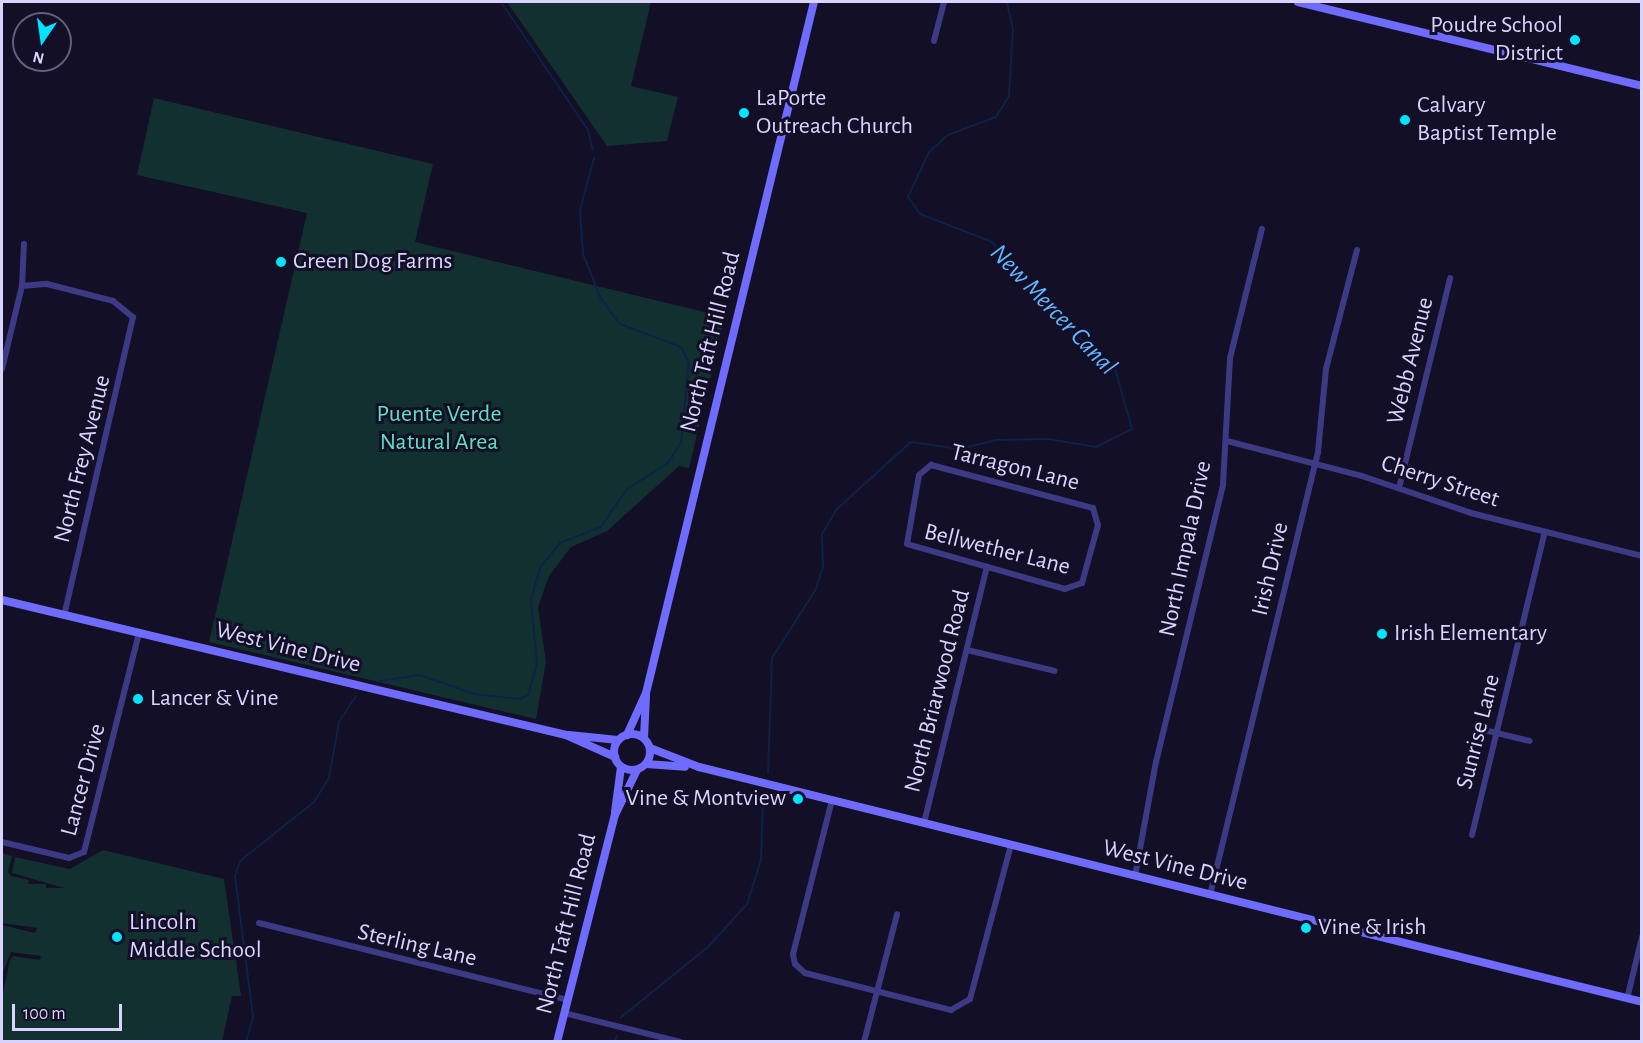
<!DOCTYPE html>
<html>
<head>
<meta charset="utf-8">
<style>
	body { margin:0 }
	#map { position:relative; width:1643px; height:1043px; overflow:hidden; background:#130f26; font-family:"Alegreya Sans",sans-serif }
	div>[style] { position:absolute }
	.green>* { inset:0; background:#12302f }
	.stream>* { height:2px; margin:-1px; padding:0 1px; transform-origin:1px; border-radius:1px; background:#0c2248 }
	.street>* { height:6px; margin:-3px; padding:0 3px; transform-origin:3px; border-radius:3px; background:#3d3a85 }
	.secondary>* { height:8px; margin:-4px; padding:0 4px; transform-origin:4px; border-radius:4px; background:#6f6bff }
	.secondary>.ring { margin:-4px; padding:0; box-sizing:content-box; background:none; border:8px solid #6f6bff; border-radius:50% }
	.dots>* { width:16px; height:16px; translate:-50% -50%; box-sizing:border-box; border:3px solid #130f26; border-radius:50% }
	span { translate:-50% -50%; white-space:nowrap; text-align:center; line-height:1.15; -webkit-text-stroke:6px #130f26; paint-order:stroke }
	.poi-label { font-size:24px; color:#d9d4ff }
	.right { translate:-100% -50%; text-align:right }
	.left { translate:0 -50%; text-align:left }
	.street-label { font-size:24px; color:#d9d4ff }
	.park-label { font-size:24px; color:#5fe0c0 }
	.water-label { font-size:26px; color:#62b6ff; font-style:italic }
	.frame { position:absolute; inset:0; border:3px solid #d9d4ff; pointer-events:none }
	.north { position:absolute; left:12px; top:12px; width:60px; height:60px; box-sizing:border-box; background:#130f26; border:2px solid #625e7d; border-radius:50%; rotate:193deg; font-size:16px; font-weight:700; line-height:24px; text-align:center; color:#d9d4ff }
	.north::after { content:''; display:block; margin:auto; width:21px; height:27px; background:#00e5ff; clip-path:polygon(50% 0,100% 100%,50% 72%,0 100%) }
	.scale { position:absolute; left:12px; top:1004px; width:110px; height:27px; box-sizing:border-box; border:3px solid #d9d4ff; border-top:0; padding-left:8px; font-size:18px; line-height:21px; white-space:nowrap; color:#d9d4ff; -webkit-text-stroke:4px #130f26; paint-order:stroke }
</style>
</head>
<body>
<div id="map">
	<div class="green">
		<div style="clip-path:polygon(507px 2px,651px 2px,631px 86px,678px 97px,667px 141px,607px 146px)"></div>
		<div style="clip-path:polygon(154px 98px,433px 164px,415px 242px,725px 317px,689px 468px,679px 466px,607px 531px,571px 547px,549px 576px,538px 607px,546px 662px,536px 719px,209px 642px,307px 213px,137px 175px)"></div>
		<div style="clip-path:polygon(103px 850px,224px 879px,241px 996px,232px 996px,222px 1041px,2px 1041px,2px 997px,10px 960px,13px 956px,40px 960px,41px 956px,11px 952px,2px 975px,2px 925px,35px 933px,37px 928px,2px 923px,2px 853px,12px 856px,8px 872px,11px 876px,29px 880px,28px 884px,46px 884px,46px 888px,64px 888px,12px 873px,15px 857px,70px 869px)"></div>
	</div>
	<div class="stream">
		<div style="left:501px;top:2px;width:155px;rotate:55.8deg"></div>
		<div style="left:588px;top:130px;width:21px;rotate:76deg"></div>
		<div style="left:380px;top:681px;width:40px;rotate:-8.5deg"></div>
		<div style="left:420px;top:675px;width:57px;rotate:19.4deg"></div>
		<div style="left:474px;top:694px;width:46px;rotate:6.2deg"></div>
		<div style="left:520px;top:699px;width:9px;rotate:-27deg"></div>
		<div style="left:528px;top:695px;width:33px;rotate:-74deg"></div>
		<div style="left:537px;top:663px;width:63px;rotate:-95.4deg"></div>
		<div style="left:531px;top:600px;width:35px;rotate:-74deg"></div>
		<div style="left:541px;top:566px;width:30px;rotate:-50deg"></div>
		<div style="left:560px;top:543px;width:44px;rotate:-21.3deg"></div>
		<div style="left:601px;top:527px;width:46px;rotate:-55.6deg"></div>
		<div style="left:627px;top:489px;width:49px;rotate:-32.4deg"></div>
		<div style="left:668px;top:463px;width:25px;rotate:-58deg"></div>
		<div style="left:681px;top:442px;width:79px;rotate:-84.2deg"></div>
		<div style="left:689px;top:363px;width:18px;rotate:-117deg"></div>
		<div style="left:681px;top:347px;width:65px;rotate:-159.3deg"></div>
		<div style="left:620px;top:324px;width:31px;rotate:-127deg"></div>
		<div style="left:601px;top:299px;width:48px;rotate:-111.8deg"></div>
		<div style="left:583px;top:254px;width:44px;rotate:-93.9deg"></div>
		<div style="left:580px;top:210px;width:54px;rotate:-74.9deg"></div>
		<div style="left:768px;top:773px;width:115px;rotate:-88deg"></div>
		<div style="left:772px;top:658px;width:82px;rotate:-57.5deg"></div>
		<div style="left:816px;top:589px;width:24px;rotate:-73deg"></div>
		<div style="left:823px;top:566px;width:32px;rotate:-92deg"></div>
		<div style="left:822px;top:534px;width:29px;rotate:-59deg"></div>
		<div style="left:837px;top:509px;width:100px;rotate:-42.2deg"></div>
		<div style="left:911px;top:442px;width:49px;rotate:8.1deg"></div>
		<div style="left:960px;top:449px;width:37px;rotate:-14deg"></div>
		<div style="left:996px;top:440px;width:52px;rotate:-1.1deg"></div>
		<div style="left:1048px;top:439px;width:49px;rotate:9.5deg"></div>
		<div style="left:1096px;top:447px;width:40px;rotate:-26.6deg"></div>
		<div style="left:1132px;top:429px;width:62px;rotate:-105.8deg"></div>
		<div style="left:1115px;top:369px;width:100px;rotate:-138.7deg"></div>
		<div style="left:1040px;top:303px;width:60px;rotate:-124.8deg"></div>
		<div style="left:1006px;top:254px;width:21px;rotate:-141deg"></div>
		<div style="left:990px;top:241px;width:75px;rotate:-158.9deg"></div>
		<div style="left:920px;top:214px;width:21px;rotate:-125deg"></div>
		<div style="left:908px;top:197px;width:50px;rotate:-65deg"></div>
		<div style="left:929px;top:152px;width:25px;rotate:-42deg"></div>
		<div style="left:948px;top:135px;width:51px;rotate:-20.6deg"></div>
		<div style="left:996px;top:117px;width:25px;rotate:-58deg"></div>
		<div style="left:1009px;top:96px;width:67px;rotate:-86.6deg"></div>
		<div style="left:1013px;top:29px;width:28px;rotate:-103deg"></div>
		<div style="left:620px;top:1018px;width:113px;rotate:-38.9deg"></div>
		<div style="left:708px;top:947px;width:58px;rotate:-47.8deg"></div>
		<div style="left:747px;top:904px;width:46px;rotate:-72.3deg"></div>
		<div style="left:761px;top:860px;width:66px;rotate:-88.3deg"></div>
		<div style="left:246px;top:1042px;width:26px;rotate:-74deg"></div>
		<div style="left:253px;top:1017px;width:142px;rotate:-97.3deg"></div>
		<div style="left:235px;top:876px;width:16px;rotate:-72deg"></div>
		<div style="left:240px;top:861px;width:95px;rotate:-38.6deg"></div>
		<div style="left:314px;top:802px;width:28px;rotate:-58deg"></div>
		<div style="left:329px;top:778px;width:57px;rotate:-79.9deg"></div>
		<div style="left:339px;top:722px;width:31px;rotate:-57deg"></div>
		<div style="left:614px;top:1042px;width:7px;rotate:-63deg"></div>
	</div>
	<div class="street">
		<div style="left:934px;top:41px;width:40px;rotate:-75.6deg"></div>
		<div style="left:22px;top:286px;width:25px;rotate:-5deg"></div>
		<div style="left:47px;top:284px;width:68px;rotate:14.4deg"></div>
		<div style="left:113px;top:301px;width:26px;rotate:39deg"></div>
		<div style="left:133px;top:317px;width:306px;rotate:103deg"></div>
		<div style="left:2px;top:369px;width:85px;rotate:-76.5deg"></div>
		<div style="left:22px;top:286px;width:42px;rotate:-87.3deg"></div>
		<div style="left:1227px;top:441px;width:139px;rotate:14.5deg"></div>
		<div style="left:1362px;top:476px;width:115px;rotate:18.7deg"></div>
		<div style="left:1471px;top:513px;width:176px;rotate:14.1deg"></div>
		<div style="left:931px;top:465px;width:168px;rotate:14.9deg"></div>
		<div style="left:1093px;top:508px;width:18px;rotate:74deg"></div>
		<div style="left:1098px;top:525px;width:60px;rotate:105.4deg"></div>
		<div style="left:1082px;top:583px;width:18px;rotate:161deg"></div>
		<div style="left:1065px;top:589px;width:164px;rotate:-164.1deg"></div>
		<div style="left:907px;top:544px;width:70px;rotate:-80.1deg"></div>
		<div style="left:919px;top:475px;width:16px;rotate:-40deg"></div>
		<div style="left:1399px;top:488px;width:216px;rotate:-76.3deg"></div>
		<div style="left:967px;top:650px;width:90px;rotate:13.4deg"></div>
		<div style="left:1480px;top:729px;width:51px;rotate:13.5deg"></div>
		<div style="left:832px;top:800px;width:159px;rotate:104.2deg"></div>
		<div style="left:793px;top:954px;width:10px;rotate:79deg"></div>
		<div style="left:795px;top:964px;width:13px;rotate:42deg"></div>
		<div style="left:805px;top:973px;width:151px;rotate:14.2deg"></div>
		<div style="left:951px;top:1010px;width:22px;rotate:-30deg"></div>
		<div style="left:970px;top:999px;width:159px;rotate:-75.1deg"></div>
		<div style="left:924px;top:823px;width:264px;rotate:-76.2deg"></div>
		<div style="left:1472px;top:835px;width:312px;rotate:-76.5deg"></div>
		<div style="left:2px;top:842px;width:69px;rotate:13.4deg"></div>
		<div style="left:69px;top:858px;width:16px;rotate:-22deg"></div>
		<div style="left:84px;top:852px;width:226px;rotate:-75.9deg"></div>
		<div style="left:1135px;top:876px;width:116px;rotate:-79.6deg"></div>
		<div style="left:1156px;top:762px;width:286px;rotate:-76.4deg"></div>
		<div style="left:1223px;top:484px;width:126px;rotate:-86.8deg"></div>
		<div style="left:1230px;top:358px;width:133px;rotate:-76.1deg"></div>
		<div style="left:1210px;top:895px;width:456px;rotate:-76.3deg"></div>
		<div style="left:1318px;top:452px;width:83px;rotate:-84.5deg"></div>
		<div style="left:1326px;top:369px;width:123px;rotate:-75.4deg"></div>
		<div style="left:259px;top:923px;width:317px;rotate:14deg"></div>
		<div style="left:1627px;top:999px;width:64px;rotate:-76.4deg"></div>
		<div style="left:564px;top:1013px;width:120px;rotate:14deg"></div>
		<div style="left:864px;top:1042px;width:132px;rotate:-75.5deg"></div>
	</div>
	<div class="secondary">
		<div style="left:1298px;top:2px;width:354px;rotate:13.7deg"></div>
		<div style="left:2px;top:600px;width:580px;rotate:13.46deg"></div>
		<div style="left:566px;top:735px;width:54px;rotate:24.2deg"></div>
		<div class="ring" style="left:614px;top:734px;width:28px;height:28px"></div>
		<div style="left:569px;top:735px;width:49px;rotate:5.8deg"></div>
		<div style="left:627px;top:735px;width:46px;rotate:-65.7deg"></div>
		<div style="left:646px;top:693px;width:711px;rotate:-76.34deg"></div>
		<div style="left:644px;top:738px;width:42px;rotate:-87.3deg"></div>
		<div style="left:650px;top:748px;width:53px;rotate:21.2deg"></div>
		<div style="left:699px;top:767px;width:972px;rotate:13.99deg"></div>
		<div style="left:646px;top:764px;width:39px;rotate:4deg"></div>
		<div style="left:615px;top:812px;width:45px;rotate:-82.4deg"></div>
		<div style="left:557px;top:1042px;width:234px;rotate:-75.7deg"></div>
		<div style="left:615px;top:815px;width:50px;rotate:-63.9deg"></div>
	</div>
	<div class="dots">
		<div style="left:1575px;top:40px;background:#00e5ff"></div>
		<div style="left:744px;top:113px;background:#00e5ff"></div>
		<div style="left:1405px;top:120px;background:#00e5ff"></div>
		<div style="left:281px;top:262px;background:#00e5ff"></div>
		<div style="left:1382px;top:634px;background:#00e5ff"></div>
		<div style="left:138px;top:699px;background:#00e5ff"></div>
		<div style="left:798px;top:799px;background:#00e5ff"></div>
		<div style="left:1306px;top:928px;background:#00e5ff"></div>
		<div style="left:117px;top:937px;background:#00e5ff"></div>
	</div>
	<div class="poi-label">
		<span class="right" style="left:1563px;top:40px">Poudre School<br>District</span>
		<span class="left" style="left:756px;top:113px">LaPorte<br>Outreach Church</span>
		<span class="left" style="left:1417px;top:120px">Calvary<br>Baptist Temple</span>
		<span class="left" style="left:293px;top:262px">Green Dog Farms</span>
		<span class="left" style="left:1394px;top:634px">Irish Elementary</span>
		<span class="left" style="left:150px;top:699px">Lancer &amp; Vine</span>
		<span class="right" style="left:786px;top:799px">Vine &amp; Montview</span>
		<span class="left" style="left:129px;top:937px">Lincoln<br>Middle School</span>
		<span class="left" style="left:1318px;top:928px">Vine &amp; Irish</span>
	</div>
	<div class="street-label">
		<span style="left:711px;top:342px;rotate:-76deg">North Taft Hill Road</span>
		<span style="left:1411px;top:361px;rotate:-76deg">Webb Avenue</span>
		<span style="left:83px;top:459px;rotate:-76deg">North Frey Avenue</span>
		<span style="left:1015px;top:468px;rotate:14deg">Tarragon Lane</span>
		<span style="left:1440px;top:482px;rotate:18deg">Cherry Street</span>
		<span style="left:1186px;top:549px;rotate:-78deg">North Impala Drive</span>
		<span style="left:997px;top:550px;rotate:14deg">Bellwether Lane</span>
		<span style="left:1271px;top:569px;rotate:-77deg">Irish Drive</span>
		<span style="left:288px;top:648px;rotate:14deg">West Vine Drive</span>
		<span style="left:938px;top:691px;rotate:-76deg">North Briarwood Road</span>
		<span style="left:1479px;top:732px;rotate:-76deg">Sunrise Lane</span>
		<span style="left:84px;top:780px;rotate:-75deg">Lancer Drive</span>
		<span style="left:1175px;top:866px;rotate:14deg">West Vine Drive</span>
		<span style="left:567px;top:924px;rotate:-76deg">North Taft Hill Road</span>
		<span style="left:417px;top:946px;rotate:13deg">Sterling Lane</span>
	</div>
	<div class="park-label">
		<span style="left:439px;top:429px">Puente Verde<br>Natural Area</span>
	</div>
	<div class="water-label">
		<span style="left:1053px;top:310px;rotate:46deg">New Mercer Canal</span>
	</div>
	<div class="frame"></div>
	<div class="north">N</div>
	<div class="scale">100 m</div>
</div>
</body>
</html>
